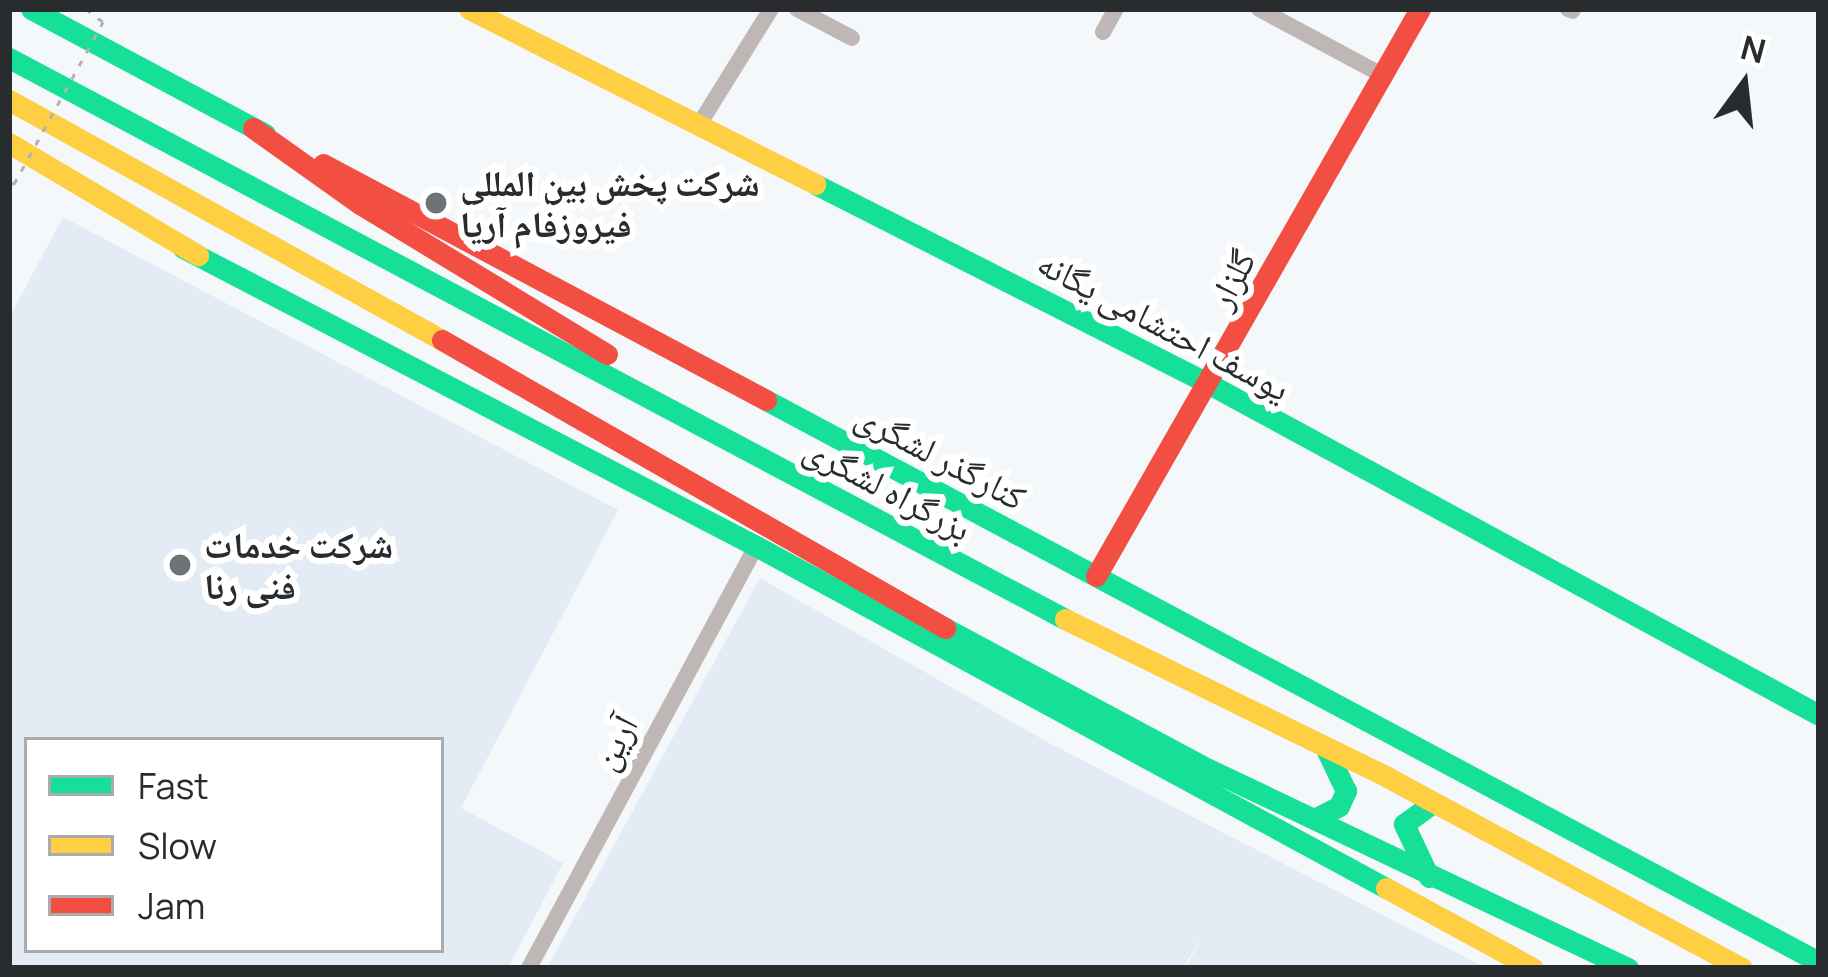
<!DOCTYPE html>
<html>
<head>
<meta charset="utf-8">
<style>
	body { margin:0 }
	#map { position:relative; width:1828px; height:977px; overflow:hidden; background:#f5f8fb; font-family:Manrope,"Noto Naskh Arabic",sans-serif }
	div>[style] { position:absolute }
	.built>* { inset:0; background:#e3ebf4 }
	.path>* { height:3px; margin-top:-1.5px; transform-origin:0; background:repeating-linear-gradient(90deg,#b5b1b0 0 6px,transparent 0 15px) }
	.street>* { height:16px; margin:-8px; padding:0 8px; transform-origin:8px; border-radius:8px; background:#beb7b5 }
	.fast>* { height:21px; margin:-10.5px; padding:0 10.5px; transform-origin:10.5px; border-radius:10.5px; background:#16e098 }
	.slow>* { height:21px; margin:-10.5px; padding:0 10.5px; transform-origin:10.5px; border-radius:10.5px; background:#ffcf43 }
	.jam>* { height:21px; margin:-10.5px; padding:0 10.5px; transform-origin:10.5px; border-radius:10.5px; background:#f24e42 }
	.path-bridge>* { height:3px; margin-top:-1.5px; transform-origin:0; background:repeating-linear-gradient(90deg,#b5b1b0 0 6px,transparent 0 15px) }
	.dots>* { width:33px; height:33px; translate:-50% -50%; box-sizing:border-box; border:6px solid #fff; border-radius:50% }
	span { translate:-50% -50%; white-space:nowrap; text-align:center; line-height:1.15; -webkit-text-stroke:12px #fff; paint-order:stroke }
	.poi-label { font-size:36px; color:#292c2f; font-weight:700 }
	.left { translate:0 -50%; text-align:left }
	.street-label { font-size:36px; color:#292c2f }
	.frame { position:absolute; inset:0; border:12px solid #292c2f; pointer-events:none }
	.legend { position:absolute; left:24px; top:737px; width:420px; height:216px; box-sizing:border-box; background:#fff; border:3px solid #a9abac; margin:0; padding:15px 21px; list-style:none; font-size:36px; color:#292c2f }
	.legend li { display:flex; align-items:center; gap:24px; height:60px }
	.legend b { width:60px; border:3px solid #a9abac }
	.north { position:absolute; left:1684px; top:24px; width:120px; height:120px; -webkit-text-stroke:9px #fff; paint-order:stroke; rotate:15deg; font-size:33px; font-weight:700; line-height:48px; text-align:center; color:#292c2f }
	.north::after { content:''; display:block; margin:auto; width:42px; height:54px; background:#292c2f; clip-path:polygon(50% 0,100% 100%,50% 72%,0 100%) }
</style>
</head>
<body>
<div id="map">
	<div class="built">
		<div style="clip-path:polygon(evenodd,63px 217px,618px 510px,461px 808px,563px 863px,508px 968px,9px 968px,9px 318px,63px 217px,27px 740px,441px 740px,441px 950px,27px 950px,27px 740px)"></div>
		<div style="clip-path:polygon(760px 578px,1049px 743px,1486px 968px,1186px 968px,1201px 938px,1183px 968px,547px 968px)"></div>
	</div>
	<div class="path">
		<div style="left:86px;top:9px;width:21px;rotate:37deg"></div>
		<div style="left:9px;top:181px;width:6px;rotate:31deg"></div>
	</div>
	<div class="street">
		<div style="left:797px;top:9px;width:62px;rotate:27.8deg"></div>
		<div style="left:1259px;top:9px;width:137px;rotate:28.2deg"></div>
		<div style="left:1568px;top:9px;width:5px;rotate:22deg"></div>
		<div style="left:1103px;top:32px;width:26px;rotate:-61deg"></div>
		<div style="left:700px;top:123px;width:134px;rotate:-58.1deg"></div>
		<div style="left:529px;top:968px;width:479px;rotate:-61.7deg"></div>
	</div>
	<div class="fast">
		<div style="left:31px;top:9px;width:265px;rotate:28.1deg"></div>
		<div style="left:9px;top:58px;width:1196px;rotate:27.98deg"></div>
		<div style="left:815px;top:184px;width:444px;rotate:26.9deg"></div>
		<div style="left:1211px;top:385px;width:692px;rotate:28.49deg"></div>
		<div style="left:183px;top:248px;width:646px;rotate:27.48deg"></div>
		<div style="left:756px;top:546px;width:717px;rotate:28.5deg"></div>
		<div style="left:766px;top:400px;width:1194px;rotate:28.09deg"></div>
		<div style="left:945px;top:628px;width:289px;rotate:28.2deg"></div>
		<div style="left:1200px;top:765px;width:474px;rotate:25.4deg"></div>
		<div style="left:1314px;top:819px;width:28px;rotate:-27deg"></div>
		<div style="left:1339px;top:806px;width:17px;rotate:-65deg"></div>
		<div style="left:1346px;top:791px;width:49px;rotate:-115.5deg"></div>
		<div style="left:1429px;top:877px;width:59px;rotate:-115.3deg"></div>
		<div style="left:1404px;top:824px;width:36px;rotate:-36deg"></div>
	</div>
	<div class="slow">
		<div style="left:469px;top:9px;width:388px;rotate:26.8deg"></div>
		<div style="left:9px;top:100px;width:495px;rotate:29deg"></div>
		<div style="left:9px;top:143px;width:220px;rotate:30.7deg"></div>
		<div style="left:1065px;top:619px;width:359px;rotate:26.1deg"></div>
		<div style="left:1387px;top:777px;width:403px;rotate:28.3deg"></div>
		<div style="left:1386px;top:888px;width:167px;rotate:28.6deg"></div>
	</div>
	<div class="jam">
		<div style="left:253px;top:128px;width:131px;rotate:35.4deg"></div>
		<div style="left:360px;top:204px;width:289px;rotate:31.3deg"></div>
		<div style="left:323px;top:164px;width:502px;rotate:28.05deg"></div>
		<div style="left:442px;top:340px;width:580px;rotate:29.79deg"></div>
		<div style="left:1096px;top:576px;width:653px;rotate:-60.26deg"></div>
	</div>
	<div class="path-bridge">
		<div style="left:14px;top:184px;width:185px;rotate:-61.2deg"></div>
	</div>
	<div class="dots">
		<div style="left:436px;top:203px;background:#707376"></div>
		<div style="left:180px;top:565px;background:#707376"></div>
	</div>
	<div class="poi-label">
		<span class="left" style="left:460px;top:203px">شرکت پخش بین المللی<br>فیروزفام آریا</span>
		<span class="left" style="left:204px;top:565px">شرکت خدمات<br>فنی رنا</span>
	</div>
	<div class="street-label">
		<span style="left:1231px;top:279px;rotate:-62deg">گلزار</span>
		<span style="left:1164px;top:325px;rotate:28deg">یوسف احتشامی یگانه</span>
		<span style="left:941px;top:456px;rotate:28deg">کنارگذر لشگری</span>
		<span style="left:888px;top:488px;rotate:28deg">بزرگراه لشگری</span>
		<span style="left:614px;top:742px;rotate:-62deg">آرین</span>
	</div>
	<div class="frame"></div>
	<ul class="legend">
	<li><b style="height:15px;background:#16e098"></b>Fast</li>
	<li><b style="height:15px;background:#ffcf43"></b>Slow</li>
	<li><b style="height:15px;background:#f24e42"></b>Jam</li>
	</ul>
	<div class="north">N</div>
</div>
</body>
</html>
